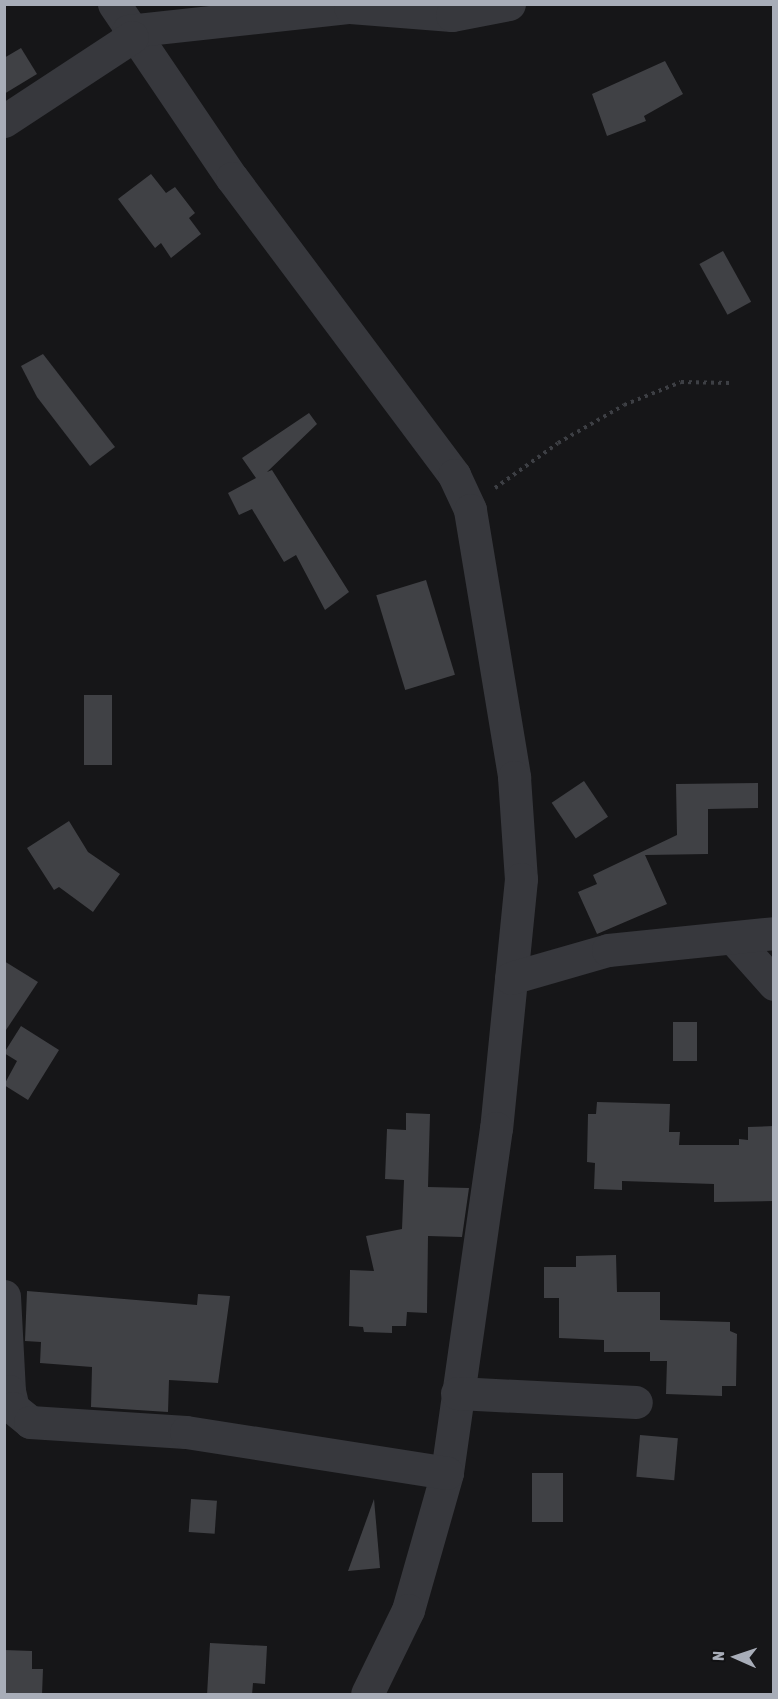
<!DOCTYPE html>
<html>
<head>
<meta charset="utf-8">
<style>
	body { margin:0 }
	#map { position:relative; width:778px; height:1699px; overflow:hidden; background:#161618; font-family:"Asap Condensed",sans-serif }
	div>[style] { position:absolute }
	.building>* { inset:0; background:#404145; transform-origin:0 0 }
	.path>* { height:4px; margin-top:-2px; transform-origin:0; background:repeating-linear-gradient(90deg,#3d3f44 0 3px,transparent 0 7.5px) }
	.minor>* { height:33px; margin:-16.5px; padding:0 16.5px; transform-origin:16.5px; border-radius:16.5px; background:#37383d }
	span { translate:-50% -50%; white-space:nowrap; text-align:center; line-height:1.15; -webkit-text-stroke:4.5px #111113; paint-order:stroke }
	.frame { position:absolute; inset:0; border:6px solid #a8adb8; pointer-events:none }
	.north { position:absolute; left:706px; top:1627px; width:60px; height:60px; -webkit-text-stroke:4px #111113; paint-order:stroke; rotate:273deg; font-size:16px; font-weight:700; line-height:24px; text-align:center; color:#a8adb8 }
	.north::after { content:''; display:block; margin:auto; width:21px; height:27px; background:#a8adb8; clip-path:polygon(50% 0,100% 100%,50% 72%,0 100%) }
</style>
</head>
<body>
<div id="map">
	<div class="building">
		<div style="clip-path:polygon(21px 48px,37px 74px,4px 94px,4px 58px)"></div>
		<div style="clip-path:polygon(665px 61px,683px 94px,644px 116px,646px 121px,607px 136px,592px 94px)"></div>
		<div style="clip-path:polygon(151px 174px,166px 193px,175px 187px,195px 213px,189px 218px,201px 234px,171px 258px,161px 243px,155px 248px,118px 199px)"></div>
		<div style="left:723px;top:251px;width:58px;height:27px;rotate:61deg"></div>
		<div style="clip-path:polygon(43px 354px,115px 447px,90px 466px,37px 397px,21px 366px)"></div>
		<div style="clip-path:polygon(309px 413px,317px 424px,267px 472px,272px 470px,349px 592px,325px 610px,296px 555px,284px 562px,252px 509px,239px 515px,228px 493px,256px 478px,242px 458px)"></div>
		<div style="left:426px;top:580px;width:99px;height:52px;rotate:73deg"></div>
		<div style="left:84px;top:695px;width:28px;height:70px"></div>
		<div style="left:584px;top:781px;width:43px;height:39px;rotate:56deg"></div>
		<div style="clip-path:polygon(758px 783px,758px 808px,708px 809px,708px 854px,645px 855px,667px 904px,597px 934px,578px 892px,597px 884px,593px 875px,677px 835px,676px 784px)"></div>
		<div style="clip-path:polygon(69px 821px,88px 852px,120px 874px,93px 912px,59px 887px,54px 890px,27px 848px)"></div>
		<div style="clip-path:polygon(4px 961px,38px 982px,4px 1033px)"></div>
		<div style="left:673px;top:1022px;width:24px;height:39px"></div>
		<div style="clip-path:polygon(21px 1026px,59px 1050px,28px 1100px,4px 1085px,17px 1061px,4px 1053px)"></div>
		<div style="clip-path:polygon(597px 1102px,670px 1104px,669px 1132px,680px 1132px,679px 1145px,739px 1145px,739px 1139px,748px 1140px,748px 1127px,774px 1126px,774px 1201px,714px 1202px,714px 1184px,622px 1181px,622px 1190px,594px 1189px,595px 1163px,587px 1162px,588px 1114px,596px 1114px)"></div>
		<div style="clip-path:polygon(406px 1113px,430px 1114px,428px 1187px,469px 1188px,462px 1237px,428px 1236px,427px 1313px,407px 1312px,406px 1326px,392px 1326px,392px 1333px,364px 1332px,363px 1327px,349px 1326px,350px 1270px,374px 1271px,366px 1236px,402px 1229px,404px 1180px,385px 1179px,387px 1129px,406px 1130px)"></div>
		<div style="clip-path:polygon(616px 1255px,617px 1292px,660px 1292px,660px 1320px,730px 1322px,730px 1331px,737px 1334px,736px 1386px,722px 1386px,722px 1396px,666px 1394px,667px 1361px,650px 1361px,650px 1352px,604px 1352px,604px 1340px,559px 1338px,559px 1298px,544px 1298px,544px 1267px,576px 1267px,576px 1256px)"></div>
		<div style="clip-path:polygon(27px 1291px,197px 1305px,198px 1294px,230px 1296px,218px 1383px,169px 1380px,168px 1412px,91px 1407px,92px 1367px,40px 1363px,41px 1342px,25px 1341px)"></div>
		<div style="left:640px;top:1435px;width:38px;height:42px;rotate:5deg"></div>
		<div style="left:532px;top:1473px;width:31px;height:49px"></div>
		<div style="left:191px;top:1499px;width:26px;height:33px;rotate:4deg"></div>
		<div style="clip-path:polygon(374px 1499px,380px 1568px,348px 1571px)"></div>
		<div style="clip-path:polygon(210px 1643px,267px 1646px,265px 1684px,253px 1683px,252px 1695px,207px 1695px)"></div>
		<div style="clip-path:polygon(4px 1650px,32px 1651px,32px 1669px,43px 1669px,42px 1695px,4px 1695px)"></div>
	</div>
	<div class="path">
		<div style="left:495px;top:488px;width:77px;rotate:-35.5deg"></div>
		<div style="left:558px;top:443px;width:76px;rotate:-29.9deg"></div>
		<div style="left:624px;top:405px;width:61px;rotate:-22deg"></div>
		<div style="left:681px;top:382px;width:49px;rotate:1.2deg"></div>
	</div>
	<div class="minor">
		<div style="left:114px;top:4px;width:210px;rotate:55.9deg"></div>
		<div style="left:232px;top:178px;width:371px;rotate:53.2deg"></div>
		<div style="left:454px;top:475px;width:38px;rotate:65deg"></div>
		<div style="left:470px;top:510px;width:271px;rotate:80.6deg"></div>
		<div style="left:514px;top:777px;width:102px;rotate:86.1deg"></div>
		<div style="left:521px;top:879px;width:250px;rotate:95.7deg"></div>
		<div style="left:496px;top:1128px;width:348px;rotate:98.1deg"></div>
		<div style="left:447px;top:1473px;width:142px;rotate:105.9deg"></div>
		<div style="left:408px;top:1610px;width:93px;rotate:116deg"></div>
		<div style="left:128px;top:31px;width:223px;rotate:-6.2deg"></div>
		<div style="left:350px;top:7px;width:102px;rotate:4.5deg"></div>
		<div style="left:452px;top:15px;width:58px;rotate:-10.9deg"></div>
		<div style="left:4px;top:121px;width:153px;rotate:-33.3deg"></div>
		<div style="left:735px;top:940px;width:59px;rotate:48.4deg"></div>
		<div style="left:511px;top:978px;width:101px;rotate:-16.1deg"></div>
		<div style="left:608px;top:950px;width:167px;rotate:-5.8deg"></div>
		<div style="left:4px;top:1296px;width:95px;rotate:87deg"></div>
		<div style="left:9px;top:1391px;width:17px;rotate:77deg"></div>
		<div style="left:13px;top:1408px;width:22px;rotate:39deg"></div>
		<div style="left:30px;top:1422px;width:156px;rotate:3.7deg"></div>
		<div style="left:186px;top:1432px;width:264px;rotate:8.9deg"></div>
		<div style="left:457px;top:1393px;width:179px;rotate:2.9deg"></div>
	</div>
	<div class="frame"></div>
	<div class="north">N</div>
</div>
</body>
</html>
